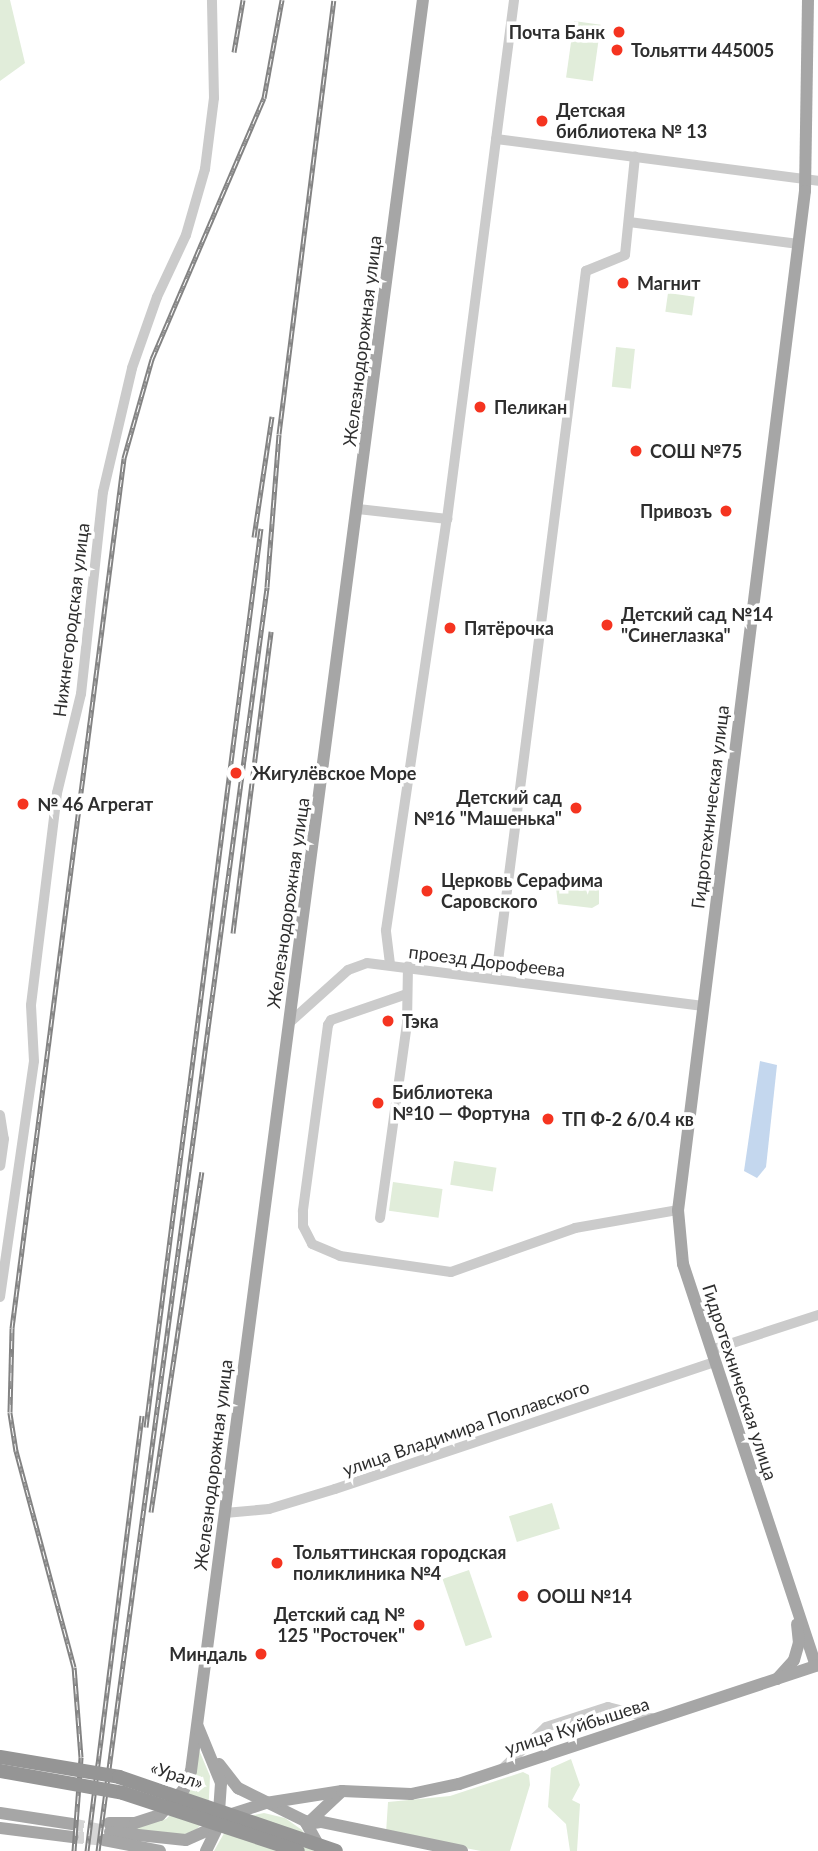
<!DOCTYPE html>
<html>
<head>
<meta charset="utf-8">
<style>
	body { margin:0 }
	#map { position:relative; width:818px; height:1851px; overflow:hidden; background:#fff; font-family:Lato,sans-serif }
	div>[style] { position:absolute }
	.green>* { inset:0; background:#e1edda; transform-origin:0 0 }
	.water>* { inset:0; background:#c4d7ee }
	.major-tunnel>* { height:12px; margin-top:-6px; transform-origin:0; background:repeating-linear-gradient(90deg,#d5d5d5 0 12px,transparent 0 18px) }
	.minor>* { height:10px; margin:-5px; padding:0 5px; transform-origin:5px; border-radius:5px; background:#cbcbcb }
	.major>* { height:12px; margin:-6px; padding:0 6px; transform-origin:6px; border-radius:6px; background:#a6a6a6 }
	.rail>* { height:5px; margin-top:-2.5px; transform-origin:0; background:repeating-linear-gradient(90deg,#fff 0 8px,#838383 0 16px); box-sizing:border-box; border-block:2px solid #838383 }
	.highway-bridge>* { height:14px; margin:-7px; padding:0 7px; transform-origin:7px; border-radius:7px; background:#959595 }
	.dots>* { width:19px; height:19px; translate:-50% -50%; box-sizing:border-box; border:4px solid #fff; border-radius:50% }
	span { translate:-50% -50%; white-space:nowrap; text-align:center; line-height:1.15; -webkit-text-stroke:7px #fff; paint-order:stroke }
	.poi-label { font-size:18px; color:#2e2e2e; font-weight:700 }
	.right { translate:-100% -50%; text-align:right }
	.left { translate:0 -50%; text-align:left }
	.street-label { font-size:18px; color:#2e2e2e }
</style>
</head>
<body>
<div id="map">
	<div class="green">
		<div style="clip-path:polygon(0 0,10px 0,25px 63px,0 81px)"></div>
		<div style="left:574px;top:21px;width:27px;height:57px;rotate:8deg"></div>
		<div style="left:668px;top:293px;width:27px;height:19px;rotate:8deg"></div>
		<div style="left:616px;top:347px;width:19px;height:40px;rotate:6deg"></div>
		<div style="clip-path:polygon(562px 882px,595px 886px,599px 889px,599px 904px,592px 908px,558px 904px,556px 888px)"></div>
		<div style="left:454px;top:1161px;width:43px;height:24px;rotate:9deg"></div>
		<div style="left:393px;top:1182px;width:50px;height:29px;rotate:8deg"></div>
		<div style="left:552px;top:1503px;width:27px;height:45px;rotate:73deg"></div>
		<div style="left:469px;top:1570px;width:71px;height:28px;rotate:71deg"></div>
		<div style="clip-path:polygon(199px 1750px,210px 1776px,208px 1817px,194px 1832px,174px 1836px,129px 1829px,166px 1819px,181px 1805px,193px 1786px)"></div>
		<div style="clip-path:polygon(571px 1759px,580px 1785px,572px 1800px,580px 1804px,577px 1851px,570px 1851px,566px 1824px,548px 1807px,551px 1768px)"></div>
		<div style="clip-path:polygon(523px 1772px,529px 1775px,530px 1785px,510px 1851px,481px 1851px,386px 1833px,388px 1802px,450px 1796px)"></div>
		<div style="clip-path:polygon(264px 1813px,285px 1818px,302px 1830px,314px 1851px,214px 1851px,227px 1828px,244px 1817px)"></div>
	</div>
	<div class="water">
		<div style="clip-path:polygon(760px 1061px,777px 1065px,766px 1167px,757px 1178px,744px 1171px)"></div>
	</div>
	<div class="major-tunnel">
		<div style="left:72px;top:1824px;width:39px;rotate:12deg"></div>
		<div style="left:72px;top:1837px;width:32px;rotate:5deg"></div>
	</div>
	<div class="minor">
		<div style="left:496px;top:139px;width:325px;rotate:7.4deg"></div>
		<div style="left:629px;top:222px;width:171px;rotate:7.4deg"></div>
		<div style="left:358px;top:509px;width:90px;rotate:6.4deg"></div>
		<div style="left:390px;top:964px;width:34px;rotate:-97deg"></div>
		<div style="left:386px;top:930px;width:416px;rotate:-81.6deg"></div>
		<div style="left:447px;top:519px;width:523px;rotate:-82.64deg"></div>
		<div style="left:496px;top:977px;width:712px;rotate:-82.74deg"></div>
		<div style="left:586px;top:271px;width:42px;rotate:-22.3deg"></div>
		<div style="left:625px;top:255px;width:99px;rotate:-84.2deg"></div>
		<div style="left:404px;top:995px;width:77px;rotate:161.1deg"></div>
		<div style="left:331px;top:1020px;width:6px;rotate:121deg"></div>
		<div style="left:328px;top:1025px;width:188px;rotate:97.7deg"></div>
		<div style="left:303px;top:1211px;width:15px;rotate:90deg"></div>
		<div style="left:303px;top:1226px;width:20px;rotate:63deg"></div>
		<div style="left:312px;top:1244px;width:30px;rotate:23deg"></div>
		<div style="left:340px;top:1256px;width:112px;rotate:8.2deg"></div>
		<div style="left:451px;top:1272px;width:132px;rotate:-19.5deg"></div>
		<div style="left:575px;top:1228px;width:105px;rotate:-9.9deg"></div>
		<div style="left:289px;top:1023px;width:79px;rotate:-41.9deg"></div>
		<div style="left:348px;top:970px;width:20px;rotate:-20deg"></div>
		<div style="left:367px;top:963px;width:339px;rotate:7.3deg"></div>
		<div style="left:0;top:1115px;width:24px;rotate:81deg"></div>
		<div style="left:4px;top:1139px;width:27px;rotate:98deg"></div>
		<div style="left:380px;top:1218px;width:197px;rotate:-82.1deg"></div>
		<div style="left:407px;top:1023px;width:57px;rotate:-89deg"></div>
		<div style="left:0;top:1297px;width:238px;rotate:-81.8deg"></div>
		<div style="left:34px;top:1061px;width:56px;rotate:-93.1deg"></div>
		<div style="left:31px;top:1005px;width:214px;rotate:-83deg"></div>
		<div style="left:57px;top:793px;width:102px;rotate:-76.4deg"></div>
		<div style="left:81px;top:694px;width:203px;rotate:-83.8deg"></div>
		<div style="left:103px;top:492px;width:127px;rotate:-76.8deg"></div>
		<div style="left:132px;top:368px;width:75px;rotate:-70.6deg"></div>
		<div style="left:157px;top:297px;width:68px;rotate:-64.9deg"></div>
		<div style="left:186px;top:235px;width:69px;rotate:-73.9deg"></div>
		<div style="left:205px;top:169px;width:72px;rotate:-82.8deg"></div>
		<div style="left:214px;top:98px;width:98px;rotate:-91.2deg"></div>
		<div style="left:711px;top:1350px;width:113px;rotate:-18.1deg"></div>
		<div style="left:225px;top:1513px;width:44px;rotate:-5.2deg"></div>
		<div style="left:269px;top:1509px;width:69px;rotate:-16.9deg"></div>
		<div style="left:335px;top:1489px;width:401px;rotate:-18.5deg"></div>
		<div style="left:503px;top:1768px;width:59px;rotate:-43.6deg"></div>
		<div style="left:546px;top:1727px;width:65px;rotate:-17.9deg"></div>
		<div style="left:608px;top:1707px;width:49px;rotate:14.3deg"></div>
	</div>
	<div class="major">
		<div style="left:808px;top:0;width:191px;rotate:90.9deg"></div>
		<div style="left:805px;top:191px;width:1027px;rotate:97.1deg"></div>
		<div style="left:678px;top:1210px;width:54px;rotate:84.7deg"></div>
		<div style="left:683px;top:1264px;width:423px;rotate:71.7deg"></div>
		<div style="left:777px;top:1679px;width:25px;rotate:-48deg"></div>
		<div style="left:794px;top:1660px;width:18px;rotate:-74deg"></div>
		<div style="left:799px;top:1643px;width:19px;rotate:-96deg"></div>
		<div style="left:219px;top:1764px;width:31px;rotate:52deg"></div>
		<div style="left:238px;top:1788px;width:75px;rotate:26.2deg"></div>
		<div style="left:305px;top:1821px;width:33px;rotate:61deg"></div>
		<div style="left:0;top:1813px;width:73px;rotate:8.7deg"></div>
		<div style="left:109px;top:1823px;width:26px"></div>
		<div style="left:135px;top:1823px;width:26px;rotate:-18deg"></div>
		<div style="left:160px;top:1815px;width:35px;rotate:-47deg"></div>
		<div style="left:184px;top:1789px;width:19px;rotate:-69deg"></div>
		<div style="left:191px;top:1771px;width:1786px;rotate:-82.54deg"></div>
		<div style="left:307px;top:1824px;width:15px;rotate:-8deg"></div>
		<div style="left:322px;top:1822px;width:143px;rotate:11.7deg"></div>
		<div style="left:307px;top:1824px;width:48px;rotate:-43.3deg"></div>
		<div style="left:0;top:1828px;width:73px;rotate:7.1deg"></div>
		<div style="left:110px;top:1832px;width:76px;rotate:6deg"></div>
		<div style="left:186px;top:1840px;width:35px;rotate:-24deg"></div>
		<div style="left:218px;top:1826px;width:43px;rotate:-86deg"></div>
		<div style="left:221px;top:1783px;width:61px;rotate:-112.3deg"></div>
		<div style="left:104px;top:1840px;width:57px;rotate:11.1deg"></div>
		<div style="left:206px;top:1851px;width:28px;rotate:-64deg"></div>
		<div style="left:218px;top:1826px;width:18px;rotate:-41deg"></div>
		<div style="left:232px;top:1814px;width:36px;rotate:-18deg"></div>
		<div style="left:266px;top:1803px;width:77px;rotate:-9deg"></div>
		<div style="left:342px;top:1791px;width:69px;rotate:2.5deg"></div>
		<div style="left:411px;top:1794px;width:49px;rotate:-11.8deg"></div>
		<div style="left:459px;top:1784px;width:378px;rotate:-18.3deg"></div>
	</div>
	<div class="rail">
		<div style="left:234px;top:52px;width:53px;rotate:-80.2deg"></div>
		<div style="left:254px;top:537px;width:122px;rotate:-81.5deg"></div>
		<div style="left:233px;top:933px;width:304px;rotate:-82.8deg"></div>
		<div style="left:146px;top:1427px;width:906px;rotate:-82.71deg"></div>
		<div style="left:151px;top:1512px;width:344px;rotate:-81.5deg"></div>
		<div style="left:74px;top:1851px;width:94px;rotate:-85.7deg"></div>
		<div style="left:81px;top:1757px;width:90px;rotate:-94.4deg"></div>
		<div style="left:74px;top:1667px;width:224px;rotate:-105deg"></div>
		<div style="left:16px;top:1451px;width:39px;rotate:-99deg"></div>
		<div style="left:10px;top:1412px;width:84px;rotate:-88.6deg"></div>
		<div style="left:12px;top:1328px;width:877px;rotate:-82.66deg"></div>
		<div style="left:124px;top:458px;width:103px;rotate:-74.2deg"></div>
		<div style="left:152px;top:359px;width:284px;rotate:-66.8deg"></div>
		<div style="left:264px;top:98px;width:100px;rotate:-79.6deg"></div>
		<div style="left:87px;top:1851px;width:439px;rotate:-82.8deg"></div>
		<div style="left:98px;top:1851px;width:1275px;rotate:-82.38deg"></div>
		<div style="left:267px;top:587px;width:153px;rotate:-85.5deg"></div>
		<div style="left:279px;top:434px;width:437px;rotate:-82.8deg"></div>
	</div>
	<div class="highway-bridge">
		<div style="left:0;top:1757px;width:121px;rotate:9.5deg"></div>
		<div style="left:119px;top:1777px;width:229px;rotate:18.8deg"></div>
		<div style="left:0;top:1771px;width:125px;rotate:10.1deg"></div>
		<div style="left:123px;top:1793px;width:184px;rotate:18.3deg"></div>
	</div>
	<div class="dots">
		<div style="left:619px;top:32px;background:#f53420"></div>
		<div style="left:617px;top:50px;background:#f53420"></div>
		<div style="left:542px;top:121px;background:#f53420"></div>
		<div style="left:623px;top:283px;background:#f53420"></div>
		<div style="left:480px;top:407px;background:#f53420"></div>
		<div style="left:636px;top:451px;background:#f53420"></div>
		<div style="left:726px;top:511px;background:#f53420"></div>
		<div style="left:607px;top:625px;background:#f53420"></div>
		<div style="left:450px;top:628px;background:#f53420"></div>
		<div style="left:236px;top:773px;background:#f53420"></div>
		<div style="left:23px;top:804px;background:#f53420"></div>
		<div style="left:576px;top:808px;background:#f53420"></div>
		<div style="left:427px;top:891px;background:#f53420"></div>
		<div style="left:388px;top:1021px;background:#f53420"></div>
		<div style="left:378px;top:1103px;background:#f53420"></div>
		<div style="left:548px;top:1119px;background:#f53420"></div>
		<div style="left:277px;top:1563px;background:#f53420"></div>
		<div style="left:523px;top:1596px;background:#f53420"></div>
		<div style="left:419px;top:1625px;background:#f53420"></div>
		<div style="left:261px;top:1654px;background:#f53420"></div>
	</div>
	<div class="poi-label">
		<span class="right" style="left:605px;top:32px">Почта Банк</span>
		<span class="left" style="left:631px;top:50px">Тольятти 445005</span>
		<span class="left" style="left:556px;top:121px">Детская<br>библиотека № 13</span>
		<span class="left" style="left:637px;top:283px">Магнит</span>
		<span class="left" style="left:494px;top:407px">Пеликан</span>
		<span class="left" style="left:650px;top:451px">СОШ №75</span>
		<span class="right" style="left:712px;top:511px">Привозъ</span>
		<span class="left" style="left:621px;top:625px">Детский сад №14<br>"Синеглазка"</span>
		<span class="left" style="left:464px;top:628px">Пятёрочка</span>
		<span class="left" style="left:252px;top:773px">Жигулёвское Море</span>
		<span class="right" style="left:562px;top:808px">Детский сад<br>№16 "Машенька"</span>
		<span class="left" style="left:37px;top:804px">№ 46 Агрегат</span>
		<span class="left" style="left:441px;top:891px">Церковь Серафима<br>Саровского</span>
		<span class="left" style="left:402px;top:1021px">Тэка</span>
		<span class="left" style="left:392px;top:1103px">Библиотека<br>№10 — Фортуна</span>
		<span class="left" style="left:562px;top:1119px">ТП Ф-2 6/0.4 кв</span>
		<span class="left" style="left:293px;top:1563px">Тольяттинская городская<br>поликлиника №4</span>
		<span class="left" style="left:537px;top:1596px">ООШ №14</span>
		<span class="right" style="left:405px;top:1625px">Детский сад №<br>125 "Росточек"</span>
		<span class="right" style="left:247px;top:1654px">Миндаль</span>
	</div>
	<div class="street-label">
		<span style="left:362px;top:341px;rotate:-83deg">Железнодорожная улица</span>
		<span style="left:71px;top:620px;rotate:-83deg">Нижнегородская улица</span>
		<span style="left:710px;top:807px;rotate:-83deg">Гидротехническая улица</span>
		<span style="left:288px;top:903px;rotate:-82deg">Железнодорожная улица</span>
		<span style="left:487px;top:961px;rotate:7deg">проезд Дорофеева</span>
		<span style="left:740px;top:1382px;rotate:72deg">Гидротехническая улица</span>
		<span style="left:466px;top:1428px;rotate:-19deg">улица Владимира Поплавского</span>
		<span style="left:213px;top:1465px;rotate:-83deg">Железнодорожная улица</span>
		<span style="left:577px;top:1726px;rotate:-18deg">улица Куйбышева</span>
		<span style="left:177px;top:1775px;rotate:18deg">«Урал»</span>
	</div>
</div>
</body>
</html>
